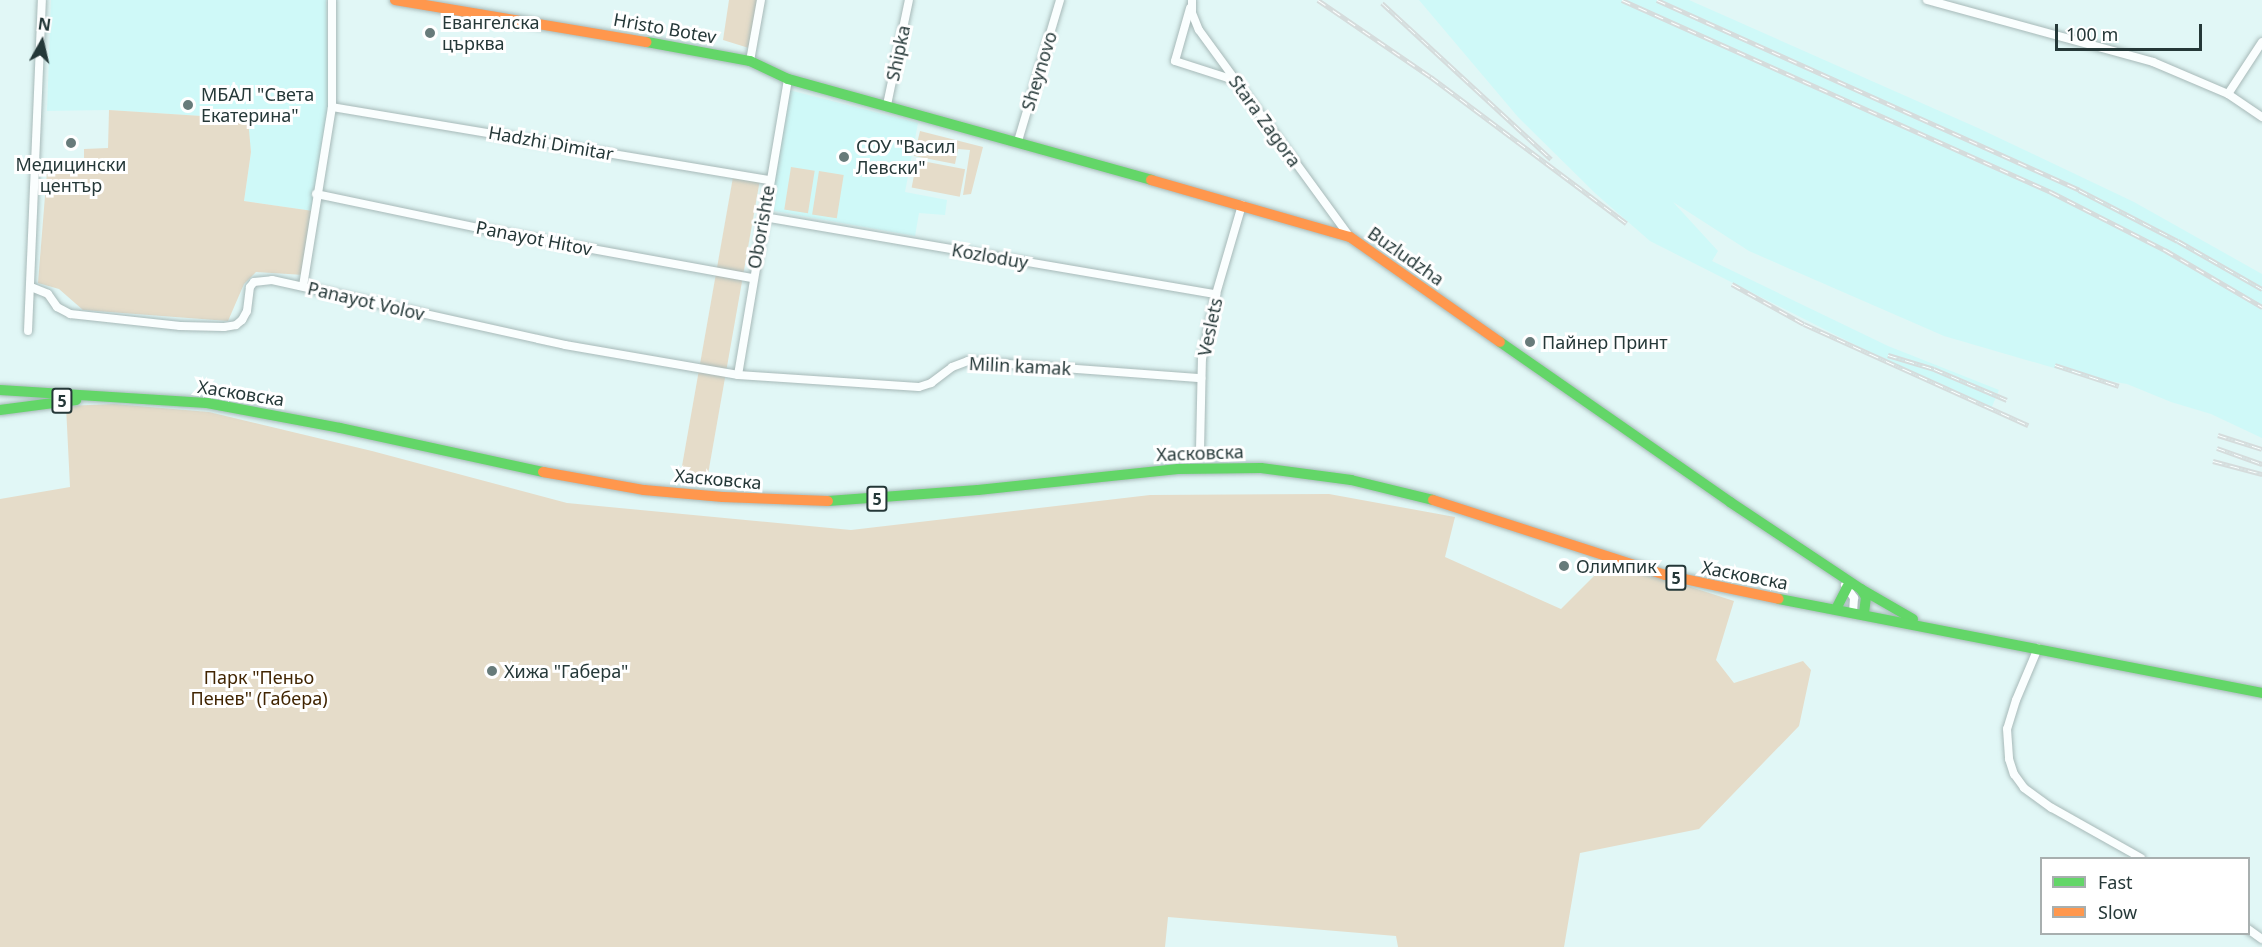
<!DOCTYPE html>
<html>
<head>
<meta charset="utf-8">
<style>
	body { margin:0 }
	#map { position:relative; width:2262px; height:947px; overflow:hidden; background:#e1f7f6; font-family:"Noto Sans",sans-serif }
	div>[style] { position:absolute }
	.built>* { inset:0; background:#cff9f8 }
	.green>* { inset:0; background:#e5dcc9; transform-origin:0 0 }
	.roads { filter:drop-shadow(0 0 2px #a7b9b8) drop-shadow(0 0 2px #a7b9b8) }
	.street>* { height:8px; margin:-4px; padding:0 4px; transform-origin:4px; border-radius:4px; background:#fafefe }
	.fast>* { height:10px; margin:-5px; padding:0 5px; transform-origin:5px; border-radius:5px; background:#63d668 }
	.slow>* { height:10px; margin:-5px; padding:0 5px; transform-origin:5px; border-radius:5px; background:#ff974d }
	.rail>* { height:5px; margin-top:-2.5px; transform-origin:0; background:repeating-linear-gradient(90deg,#fff 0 9px,#d5dcdc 0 18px); box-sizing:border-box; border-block:2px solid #d5dcdc }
	.dots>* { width:16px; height:16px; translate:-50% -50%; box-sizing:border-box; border:3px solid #fff; border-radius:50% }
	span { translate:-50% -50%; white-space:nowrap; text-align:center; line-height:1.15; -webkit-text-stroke:6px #fff; paint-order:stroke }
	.shield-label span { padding:2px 4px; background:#fff; border:2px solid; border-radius:4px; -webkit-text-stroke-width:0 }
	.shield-label { font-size:16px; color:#253838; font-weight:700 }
	.poi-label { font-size:18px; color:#253838 }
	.left { translate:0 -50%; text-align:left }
	.street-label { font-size:18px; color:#253838 }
	.park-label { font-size:18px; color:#412502 }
	.legend { position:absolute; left:2040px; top:857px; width:210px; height:78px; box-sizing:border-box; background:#fff; border:2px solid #a8afaf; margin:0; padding:8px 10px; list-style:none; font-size:18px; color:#253838 }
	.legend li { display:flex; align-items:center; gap:12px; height:30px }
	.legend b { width:30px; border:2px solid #a8afaf }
	.north { position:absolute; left:12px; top:12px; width:60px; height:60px; -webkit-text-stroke:4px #fff; paint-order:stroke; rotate:8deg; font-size:16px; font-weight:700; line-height:24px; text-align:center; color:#253838 }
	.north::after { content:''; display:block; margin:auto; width:21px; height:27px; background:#253838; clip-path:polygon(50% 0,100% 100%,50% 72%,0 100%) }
	.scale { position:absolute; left:2055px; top:24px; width:147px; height:27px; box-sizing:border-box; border:3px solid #253838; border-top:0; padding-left:8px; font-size:18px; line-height:21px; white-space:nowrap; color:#253838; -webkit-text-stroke:4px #fff; paint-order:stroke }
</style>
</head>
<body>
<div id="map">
	<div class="built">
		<div style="clip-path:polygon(51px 0,326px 0,329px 100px,313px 211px,244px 201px,251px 152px,247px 119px,109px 110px,47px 111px)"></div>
		<div style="clip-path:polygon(1419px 0,1689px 0,1978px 128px,2134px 202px,2262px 274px,2262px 438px,2211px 414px,2171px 402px,2127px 384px,2085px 377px,1944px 336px,1749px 251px,1673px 202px,1718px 251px,1712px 261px,1888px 346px,1999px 390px,1991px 409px,1885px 360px,1650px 241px,1596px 194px,1518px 117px)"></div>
		<div style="clip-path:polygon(789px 90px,918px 123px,905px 192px,947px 200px,945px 215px,919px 213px,915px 236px,769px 210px)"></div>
	</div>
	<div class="green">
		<div style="clip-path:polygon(729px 0,761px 0,752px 49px,723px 40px)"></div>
		<div style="clip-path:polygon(109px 110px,248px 119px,251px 152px,244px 201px,313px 211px,304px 275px,256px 272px,244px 284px,228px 321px,83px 310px,59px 289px,38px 283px,48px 159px,84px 160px,84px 149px,108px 148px)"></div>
		<div style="clip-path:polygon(920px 131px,983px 147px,971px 194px,963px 195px,970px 150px,958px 149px,955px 164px,914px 156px)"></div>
		<div style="left:917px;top:160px;width:49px;height:28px;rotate:11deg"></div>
		<div style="left:791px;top:167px;width:24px;height:43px;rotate:9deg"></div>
		<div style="left:819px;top:171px;width:25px;height:44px;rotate:9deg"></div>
		<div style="left:733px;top:177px;width:27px;height:310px;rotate:10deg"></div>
		<div style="clip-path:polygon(114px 404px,209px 412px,372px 451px,567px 503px,851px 530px,1150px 495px,1329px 494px,1455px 517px,1445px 557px,1561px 609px,1607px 563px,1629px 567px,1734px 601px,1716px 660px,1734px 683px,1803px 661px,1811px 670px,1799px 726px,1699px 829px,1580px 853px,1564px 947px,1398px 947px,1396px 936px,1168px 917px,1165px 947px,0 947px,0 499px,70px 487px,66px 406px)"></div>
	</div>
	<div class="roads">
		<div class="street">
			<div style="left:1192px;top:0;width:13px;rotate:90deg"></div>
			<div style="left:1192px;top:13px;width:18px;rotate:68deg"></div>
			<div style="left:1199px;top:30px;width:255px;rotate:53.9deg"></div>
			<div style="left:1927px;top:0;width:234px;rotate:15.3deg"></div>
			<div style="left:2153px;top:62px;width:82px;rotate:23.1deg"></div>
			<div style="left:2228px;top:94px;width:41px;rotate:34.1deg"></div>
			<div style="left:1190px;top:8px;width:55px;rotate:105.8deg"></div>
			<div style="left:1175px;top:61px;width:62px;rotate:17.9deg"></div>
			<div style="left:750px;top:61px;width:62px;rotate:-79.8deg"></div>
			<div style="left:2228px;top:94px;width:62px;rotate:-56.8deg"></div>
			<div style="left:887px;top:105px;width:107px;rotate:-78.2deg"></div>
			<div style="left:332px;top:107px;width:443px;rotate:9.5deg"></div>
			<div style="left:1018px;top:141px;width:147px;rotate:-73.4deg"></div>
			<div style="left:316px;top:194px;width:181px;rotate:11.8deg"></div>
			<div style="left:493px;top:231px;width:263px;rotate:10.3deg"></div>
			<div style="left:764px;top:217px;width:459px;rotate:9.7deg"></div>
			<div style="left:303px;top:286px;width:181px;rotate:-80.8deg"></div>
			<div style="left:332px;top:107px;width:107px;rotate:-90deg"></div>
			<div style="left:31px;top:287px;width:18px;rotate:22deg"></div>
			<div style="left:48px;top:294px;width:16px;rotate:55deg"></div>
			<div style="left:57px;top:307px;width:15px;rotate:28deg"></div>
			<div style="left:70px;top:314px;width:111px;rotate:6.2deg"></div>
			<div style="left:180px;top:326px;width:44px;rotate:1.3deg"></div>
			<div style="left:224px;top:327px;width:12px;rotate:-9deg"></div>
			<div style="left:236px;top:325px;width:8px;rotate:-40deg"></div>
			<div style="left:242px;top:320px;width:10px;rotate:-61deg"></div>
			<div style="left:247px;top:311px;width:24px;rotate:-83deg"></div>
			<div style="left:250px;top:287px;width:6px;rotate:-51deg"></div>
			<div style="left:254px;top:282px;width:18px;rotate:-6deg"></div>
			<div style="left:272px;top:280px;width:300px;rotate:12.5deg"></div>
			<div style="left:565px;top:345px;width:176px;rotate:9.8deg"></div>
			<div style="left:738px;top:375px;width:181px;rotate:3.8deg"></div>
			<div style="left:919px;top:387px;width:13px;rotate:-18deg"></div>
			<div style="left:931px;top:383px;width:26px;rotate:-37deg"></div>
			<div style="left:952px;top:367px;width:17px;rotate:-21deg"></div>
			<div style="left:968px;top:361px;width:234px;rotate:4.2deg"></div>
			<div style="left:28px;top:331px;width:331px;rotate:-87.6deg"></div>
			<div style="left:738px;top:375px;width:300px;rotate:-80.4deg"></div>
			<div style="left:1200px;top:451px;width:92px;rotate:-88.8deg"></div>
			<div style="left:1202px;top:359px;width:66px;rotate:-77.8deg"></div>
			<div style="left:1216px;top:294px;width:93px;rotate:-73.7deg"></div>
			<div style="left:1845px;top:585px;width:16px;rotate:55deg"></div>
			<div style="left:1854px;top:598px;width:14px;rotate:94deg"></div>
			<div style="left:2038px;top:648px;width:56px;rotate:112.9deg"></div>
			<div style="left:2016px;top:700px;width:30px;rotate:107deg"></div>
			<div style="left:2007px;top:729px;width:30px;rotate:86deg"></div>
			<div style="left:2009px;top:759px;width:16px;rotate:72deg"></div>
			<div style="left:2014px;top:774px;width:17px;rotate:54deg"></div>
			<div style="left:2024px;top:788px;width:34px;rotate:36deg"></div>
			<div style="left:2052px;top:808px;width:102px;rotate:29.3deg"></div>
			<div style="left:2248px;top:929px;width:17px;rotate:36deg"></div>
		</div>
		<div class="fast">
			<div style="left:647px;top:42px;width:105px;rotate:10.5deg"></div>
			<div style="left:750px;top:61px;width:42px;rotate:25.3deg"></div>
			<div style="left:788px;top:79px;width:377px;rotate:15.5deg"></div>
			<div style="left:1500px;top:342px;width:280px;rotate:34.8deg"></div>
			<div style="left:1730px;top:502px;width:157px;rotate:33.6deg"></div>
			<div style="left:1861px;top:589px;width:9px;rotate:58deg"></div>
			<div style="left:1866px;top:597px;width:17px;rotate:97deg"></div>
			<div style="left:0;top:390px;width:207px;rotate:3.6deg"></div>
			<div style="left:207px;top:403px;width:135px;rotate:10.6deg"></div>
			<div style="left:340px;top:428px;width:208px;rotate:12.2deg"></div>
			<div style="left:0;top:410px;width:77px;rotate:-7.5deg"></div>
			<div style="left:828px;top:501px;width:150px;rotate:-4.2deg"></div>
			<div style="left:978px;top:490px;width:201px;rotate:-6deg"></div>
			<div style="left:1178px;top:469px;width:83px;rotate:-0.7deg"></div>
			<div style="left:1261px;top:468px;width:91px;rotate:7.6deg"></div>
			<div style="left:1351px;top:480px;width:84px;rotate:13.7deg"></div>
			<div style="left:1861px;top:589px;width:60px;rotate:30deg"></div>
			<div style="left:1779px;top:599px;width:492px;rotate:11deg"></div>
			<div style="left:1836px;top:609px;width:25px;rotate:-63deg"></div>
		</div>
		<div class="slow">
			<div style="left:395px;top:0;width:255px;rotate:9.5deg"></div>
			<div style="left:1151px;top:180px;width:207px;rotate:16deg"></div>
			<div style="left:1350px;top:237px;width:183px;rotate:35deg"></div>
			<div style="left:543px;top:472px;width:103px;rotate:10.1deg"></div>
			<div style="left:644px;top:490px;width:79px;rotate:5.1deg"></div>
			<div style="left:723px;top:497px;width:105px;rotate:2.2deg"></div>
			<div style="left:1433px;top:500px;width:244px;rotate:17.9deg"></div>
			<div style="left:1665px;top:575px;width:116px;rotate:11.9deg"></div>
		</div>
	</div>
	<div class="rail">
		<div style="left:1318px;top:0;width:137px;rotate:34.3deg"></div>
		<div style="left:1431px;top:77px;width:244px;rotate:36.8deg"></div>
		<div style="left:1622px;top:0;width:470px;rotate:24.1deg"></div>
		<div style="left:2051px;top:192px;width:128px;rotate:27deg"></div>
		<div style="left:2165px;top:250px;width:113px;rotate:30.4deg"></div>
		<div style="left:1657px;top:0;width:463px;rotate:24.2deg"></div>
		<div style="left:2079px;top:190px;width:111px;rotate:27.3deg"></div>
		<div style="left:2178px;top:241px;width:97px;rotate:29.7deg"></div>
		<div style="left:1382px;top:3px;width:230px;rotate:42.7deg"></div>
		<div style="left:1732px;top:284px;width:82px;rotate:29.1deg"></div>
		<div style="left:1804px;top:324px;width:246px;rotate:24.3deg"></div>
		<div style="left:1888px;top:355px;width:48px;rotate:16.9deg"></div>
		<div style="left:1934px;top:369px;width:79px;rotate:23deg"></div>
		<div style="left:2055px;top:365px;width:67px;rotate:18.2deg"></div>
		<div style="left:2218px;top:435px;width:46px;rotate:17.7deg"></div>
		<div style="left:2217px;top:448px;width:48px;rotate:19.6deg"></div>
		<div style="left:2213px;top:461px;width:51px;rotate:14.9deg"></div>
	</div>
	<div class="dots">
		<div style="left:430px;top:33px;background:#677b7a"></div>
		<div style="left:188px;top:105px;background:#677b7a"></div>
		<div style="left:71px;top:143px;background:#677b7a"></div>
		<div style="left:844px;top:157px;background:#677b7a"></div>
		<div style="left:1530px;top:342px;background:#677b7a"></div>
		<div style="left:1564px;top:566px;background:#677b7a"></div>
		<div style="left:492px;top:671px;background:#677b7a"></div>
	</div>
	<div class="shield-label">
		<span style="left:62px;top:401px">5</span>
		<span style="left:877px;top:499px">5</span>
		<span style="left:1676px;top:578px">5</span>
	</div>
	<div class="poi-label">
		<span class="left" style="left:442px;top:33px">Евангелска<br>църква</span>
		<span class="left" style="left:201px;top:105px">МБАЛ "Света<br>Екатерина"</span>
		<span class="left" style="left:856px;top:157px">СОУ "Васил<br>Левски"</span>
		<span style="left:71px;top:175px">Медицински<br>център</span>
		<span class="left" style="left:1542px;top:342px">Пайнер Принт</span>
		<span class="left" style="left:1576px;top:566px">Олимпик</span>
		<span class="left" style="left:504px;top:671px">Хижа "Габера"</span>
	</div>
	<div class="street-label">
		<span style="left:665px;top:28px;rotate:10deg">Hristo Botev</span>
		<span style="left:898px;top:53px;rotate:-78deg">Shipka</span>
		<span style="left:1039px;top:71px;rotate:-73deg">Sheynovo</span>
		<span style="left:1265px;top:121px;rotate:54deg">Stara Zagora</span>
		<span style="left:551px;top:143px;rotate:10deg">Hadzhi Dimitar</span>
		<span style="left:761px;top:227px;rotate:-80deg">Oborishte</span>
		<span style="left:534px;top:238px;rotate:11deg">Panayot Hitov</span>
		<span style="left:990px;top:256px;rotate:10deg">Kozloduy</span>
		<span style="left:1406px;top:256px;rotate:35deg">Buzludzha</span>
		<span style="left:366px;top:301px;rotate:13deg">Panayot Volov</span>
		<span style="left:1210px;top:327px;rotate:-78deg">Veslets</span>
		<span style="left:1020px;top:366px;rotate:3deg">Milin kamak</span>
		<span style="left:241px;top:393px;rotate:9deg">Хасковска</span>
		<span style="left:1200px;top:453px;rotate:-2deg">Хасковска</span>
		<span style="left:718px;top:479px;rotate:5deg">Хасковска</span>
		<span style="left:1745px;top:575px;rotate:11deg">Хасковска</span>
	</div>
	<div class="park-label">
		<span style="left:259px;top:688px">Парк "Пеньо<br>Пенев" (Габера)</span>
	</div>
	<ul class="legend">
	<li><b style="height:8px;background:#63d668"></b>Fast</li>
	<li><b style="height:8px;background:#ff974d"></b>Slow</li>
	</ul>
	<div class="north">N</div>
	<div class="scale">100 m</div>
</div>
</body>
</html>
